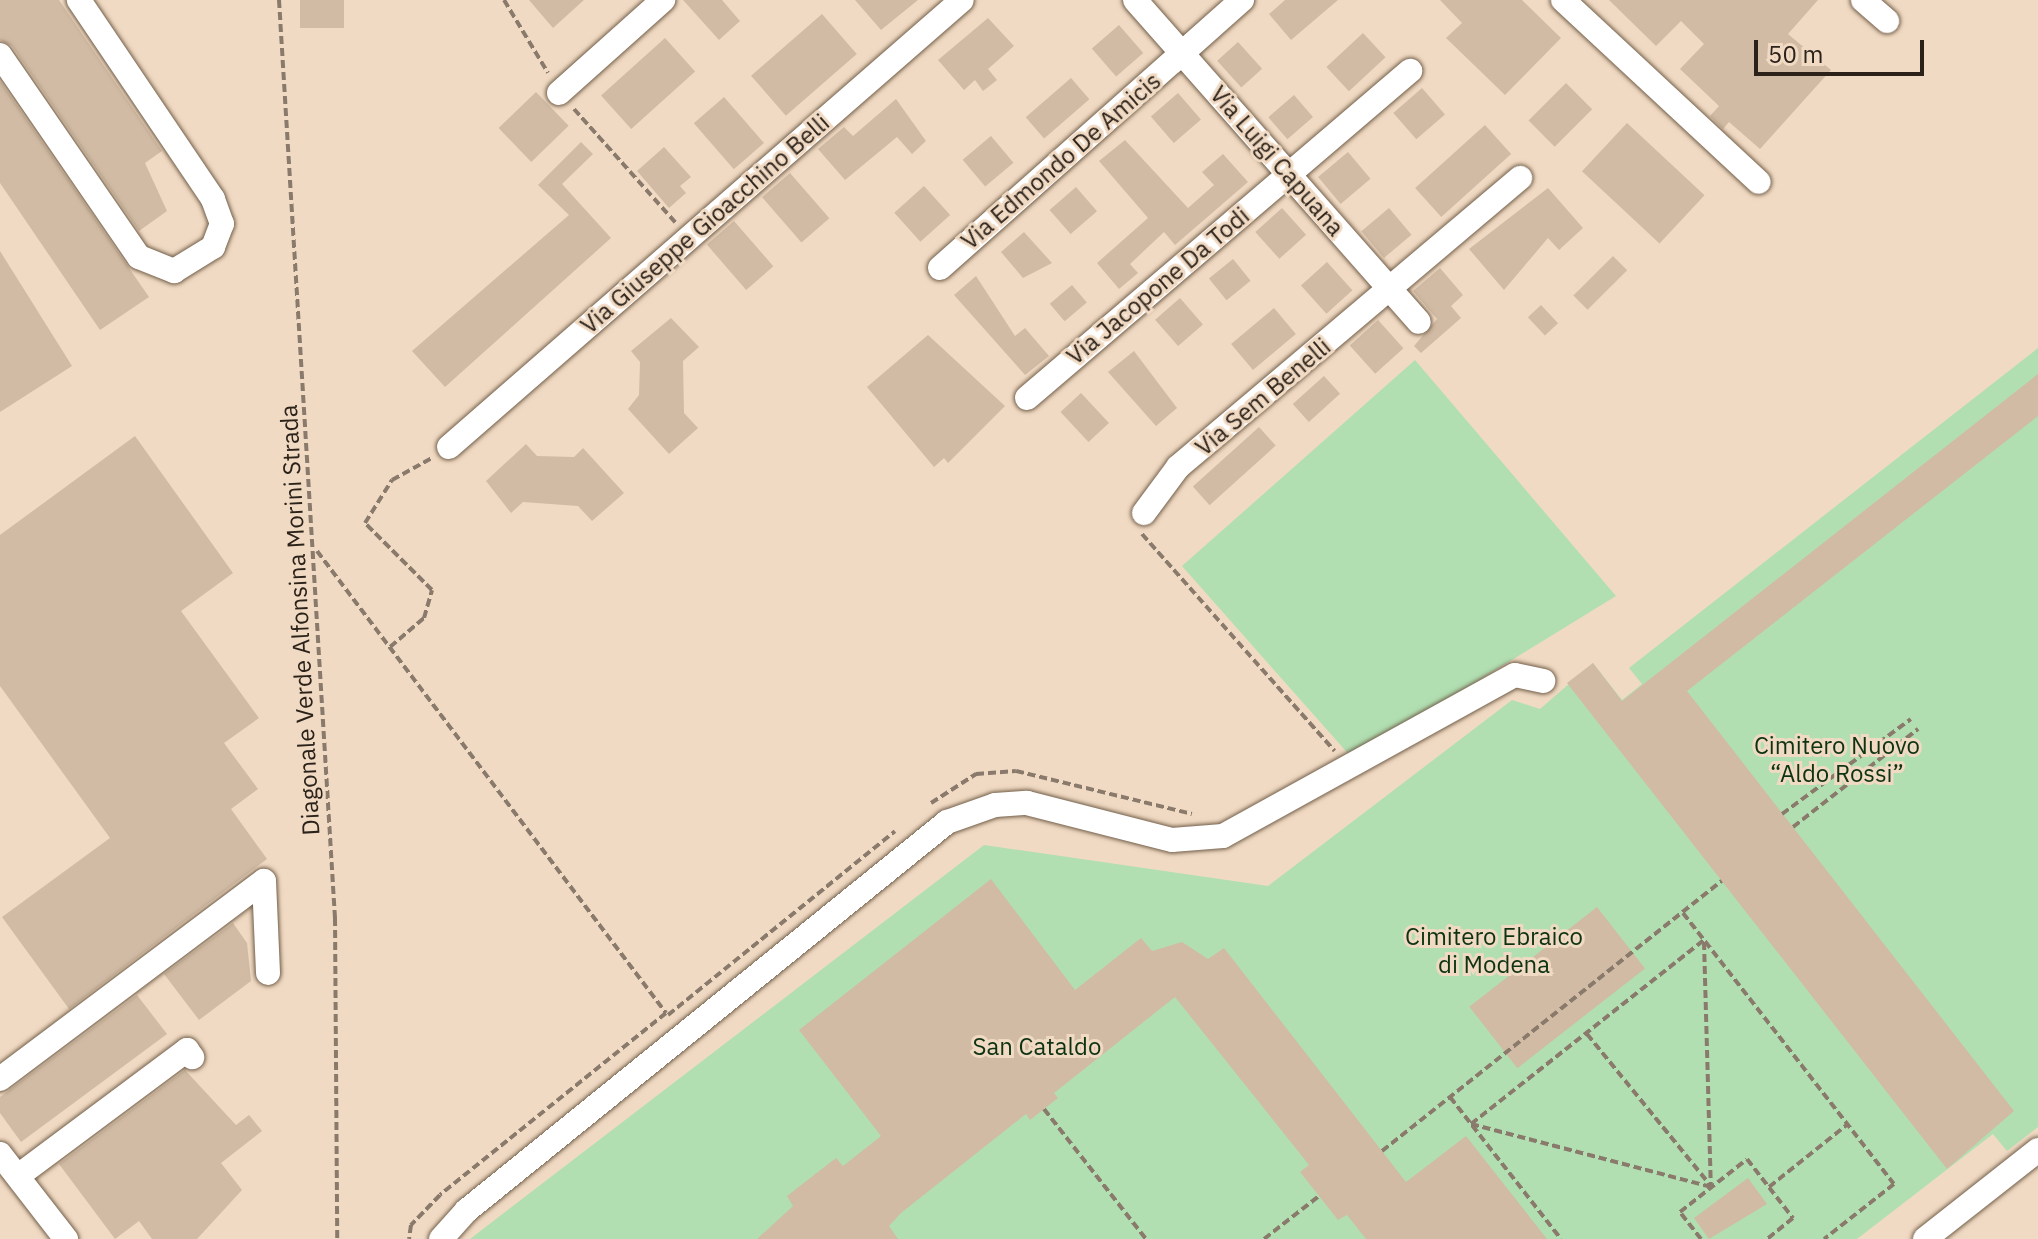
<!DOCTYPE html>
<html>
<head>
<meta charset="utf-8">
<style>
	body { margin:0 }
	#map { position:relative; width:2038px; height:1239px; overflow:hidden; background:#f1dac3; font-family:"IBM Plex Sans",sans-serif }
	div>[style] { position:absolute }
	.green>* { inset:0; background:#b1dfb2 }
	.building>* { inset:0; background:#d1bba4; transform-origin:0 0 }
	.path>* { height:4px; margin-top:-2px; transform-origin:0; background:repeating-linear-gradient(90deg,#8a7a6b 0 8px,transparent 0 12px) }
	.roads { filter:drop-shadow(0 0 2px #725f4a) drop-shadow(0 0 2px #725f4a) }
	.minor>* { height:24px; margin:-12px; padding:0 12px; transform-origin:12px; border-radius:12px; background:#fff }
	span { translate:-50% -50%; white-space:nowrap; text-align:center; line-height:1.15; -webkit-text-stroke:6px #f1dac3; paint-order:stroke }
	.street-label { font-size:24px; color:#2b221a }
	.park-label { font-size:24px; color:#0e3312 }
	.scale { position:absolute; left:1754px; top:40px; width:170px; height:36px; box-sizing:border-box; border:4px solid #2b221a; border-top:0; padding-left:10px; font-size:24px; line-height:28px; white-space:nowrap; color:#2b221a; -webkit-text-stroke:6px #f1dac3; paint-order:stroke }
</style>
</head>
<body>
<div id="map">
	<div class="green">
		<div style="clip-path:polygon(2038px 348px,2038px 1127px,2007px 1151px,1993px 1134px,1857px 1239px,470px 1239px,984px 845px,1268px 886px,1512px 700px,1540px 709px,1593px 663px,1622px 700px,1642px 684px,1629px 668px)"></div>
		<div style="clip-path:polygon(1415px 360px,1616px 596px,1352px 758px,1182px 566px)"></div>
	</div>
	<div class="building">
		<div style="clip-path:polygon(0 0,59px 0,162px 151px,145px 163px,167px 211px,139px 231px,12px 46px,0 40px)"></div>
		<div style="left:300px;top:0;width:44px;height:28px"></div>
		<div style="clip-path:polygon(529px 0,584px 0,553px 28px)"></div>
		<div style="clip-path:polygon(683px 0,722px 0,740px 21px,719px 40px)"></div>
		<div style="clip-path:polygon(855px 0,918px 0,881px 30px)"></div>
		<div style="clip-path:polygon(1285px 0,1338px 0,1291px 40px,1269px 14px)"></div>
		<div style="clip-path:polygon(1440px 0,1522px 0,1561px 38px,1505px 95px,1446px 38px,1462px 23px)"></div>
		<div style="clip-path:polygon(1609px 0,1818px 0,1788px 34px,1831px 70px,1760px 149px,1729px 122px,1723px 129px,1710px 116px,1719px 106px,1680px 69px,1704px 44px,1681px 21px,1656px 46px)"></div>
		<div style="left:822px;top:14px;width:53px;height:94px;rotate:49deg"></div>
		<div style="clip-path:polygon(988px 18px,1014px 46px,988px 69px,997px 80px,983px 91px,975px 80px,964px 90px,938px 60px)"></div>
		<div style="left:1119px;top:25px;width:37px;height:36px;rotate:49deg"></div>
		<div style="left:1363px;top:33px;width:33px;height:50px;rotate:47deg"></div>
		<div style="left:665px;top:38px;width:45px;height:86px;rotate:48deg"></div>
		<div style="left:1238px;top:42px;width:36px;height:28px;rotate:48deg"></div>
		<div style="left:1071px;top:78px;width:28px;height:60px;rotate:49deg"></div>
		<div style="clip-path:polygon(0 81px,149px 297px,100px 330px,0 183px)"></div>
		<div style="left:1566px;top:83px;width:37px;height:53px;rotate:45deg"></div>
		<div style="left:1422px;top:88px;width:35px;height:38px;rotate:49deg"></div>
		<div style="left:536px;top:92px;width:47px;height:52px;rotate:46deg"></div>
		<div style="left:1178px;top:93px;width:35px;height:36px;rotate:49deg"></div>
		<div style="left:1294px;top:95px;width:29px;height:34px;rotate:49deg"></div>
		<div style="left:724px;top:97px;width:61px;height:40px;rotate:49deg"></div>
		<div style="clip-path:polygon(896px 99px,926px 141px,912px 154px,897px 137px,845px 180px,818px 149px,844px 127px,853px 136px)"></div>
		<div style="left:1627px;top:123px;width:106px;height:66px;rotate:43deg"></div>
		<div style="left:1485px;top:125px;width:39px;height:94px;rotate:48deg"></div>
		<div style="left:991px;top:136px;width:35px;height:37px;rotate:50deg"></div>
		<div style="clip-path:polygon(1125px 140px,1188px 208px,1214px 185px,1202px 172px,1223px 154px,1248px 182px,1175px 245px,1164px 232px,1130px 264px,1138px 273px,1119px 289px,1097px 263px,1148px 218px,1099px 161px)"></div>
		<div style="clip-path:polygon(581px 142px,593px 154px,562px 184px,611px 238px,445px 387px,412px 351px,569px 215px,538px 185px)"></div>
		<div style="clip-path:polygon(664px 147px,691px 177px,680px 186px,686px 193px,669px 208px,637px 171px)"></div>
		<div style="left:1348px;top:152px;width:35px;height:39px;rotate:50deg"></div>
		<div style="left:790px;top:173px;width:60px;height:37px;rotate:49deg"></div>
		<div style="left:924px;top:186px;width:39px;height:40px;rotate:48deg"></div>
		<div style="left:1076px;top:187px;width:32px;height:35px;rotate:49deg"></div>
		<div style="clip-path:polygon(1548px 188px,1583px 228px,1559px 250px,1548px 238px,1504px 290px,1469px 249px)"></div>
		<div style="left:1282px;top:208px;width:36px;height:36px;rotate:48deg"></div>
		<div style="left:1389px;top:208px;width:35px;height:36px;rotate:50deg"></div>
		<div style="left:734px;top:221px;width:60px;height:36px;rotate:49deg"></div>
		<div style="clip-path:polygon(1024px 232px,1052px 263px,1023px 278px,1001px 252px)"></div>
		<div style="clip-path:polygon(0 251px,72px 366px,0 412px)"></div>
		<div style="left:1613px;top:256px;width:20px;height:56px;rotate:45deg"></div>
		<div style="left:1233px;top:259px;width:28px;height:31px;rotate:51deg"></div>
		<div style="left:1327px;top:262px;width:38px;height:35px;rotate:48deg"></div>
		<div style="clip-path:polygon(1440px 268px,1463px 295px,1451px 306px,1461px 318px,1421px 353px,1414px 346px,1437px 319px,1413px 291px)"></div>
		<div style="clip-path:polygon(976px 276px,1015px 336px,1025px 328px,1049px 356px,1025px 375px,954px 295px)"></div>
		<div style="left:1072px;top:285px;width:23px;height:29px;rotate:50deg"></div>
		<div style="left:1180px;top:298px;width:35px;height:33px;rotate:49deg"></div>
		<div style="left:1541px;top:305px;width:25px;height:18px;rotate:47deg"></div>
		<div style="left:1274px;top:308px;width:34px;height:56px;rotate:50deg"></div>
		<div style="clip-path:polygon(671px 318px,699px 347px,683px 361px,684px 413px,698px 428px,669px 454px,628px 409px,639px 395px,640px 362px,631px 351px)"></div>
		<div style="left:1378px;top:320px;width:38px;height:38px;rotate:48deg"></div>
		<div style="clip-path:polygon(928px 335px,1005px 406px,948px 463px,944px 458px,934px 467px,867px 387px)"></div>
		<div style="clip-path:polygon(1134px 351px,1177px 408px,1156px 426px,1108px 372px)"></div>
		<div style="clip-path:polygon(2038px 374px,2038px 416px,1687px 691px,2014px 1111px,1947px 1169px,1567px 683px,1593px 663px,1622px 701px)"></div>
		<div style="left:1324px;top:376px;width:24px;height:42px;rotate:48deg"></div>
		<div style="left:1081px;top:393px;width:41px;height:28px;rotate:47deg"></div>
		<div style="left:1259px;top:427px;width:25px;height:89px;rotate:48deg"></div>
		<div style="clip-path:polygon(135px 436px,233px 573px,181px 611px,259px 718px,224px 743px,258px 789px,231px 809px,267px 859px,69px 1009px,2px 917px,110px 838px,0 686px,0 535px)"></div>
		<div style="clip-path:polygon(526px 444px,537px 456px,574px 457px,583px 448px,624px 493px,592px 521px,578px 506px,523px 502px,511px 513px,486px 481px)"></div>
		<div style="clip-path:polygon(991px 879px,1075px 990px,1141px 938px,1152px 951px,1182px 942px,1208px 959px,1224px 948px,1406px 1182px,1466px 1136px,1547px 1239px,1366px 1239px,1347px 1215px,1338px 1220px,1300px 1172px,1309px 1165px,1175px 997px,1054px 1093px,1058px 1098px,1030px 1120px,1026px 1114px,901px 1213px,889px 1226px,898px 1239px,757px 1239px,793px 1206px,787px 1196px,836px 1158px,843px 1166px,881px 1136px,799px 1030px)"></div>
		<div style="left:1597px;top:907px;width:78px;height:162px;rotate:52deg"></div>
		<div style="clip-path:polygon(233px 923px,247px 943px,251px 981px,199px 1020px,164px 974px)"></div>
		<div style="clip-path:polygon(137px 995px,167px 1034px,21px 1142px,0 1113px,0 1097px)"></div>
		<div style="clip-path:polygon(185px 1070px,236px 1125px,249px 1115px,262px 1131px,221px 1163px,242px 1190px,197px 1239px,152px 1239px,139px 1221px,115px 1239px,59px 1164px)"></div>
		<div style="clip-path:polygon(1748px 1178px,1767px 1204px,1709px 1239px,1694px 1218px)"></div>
	</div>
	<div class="path">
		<div style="left:279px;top:0;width:920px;rotate:86.51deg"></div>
		<div style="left:335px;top:918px;width:321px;rotate:89.6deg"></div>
		<div style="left:504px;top:0;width:85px;rotate:58.9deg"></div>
		<div style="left:574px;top:109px;width:152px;rotate:48.2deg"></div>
		<div style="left:1142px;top:534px;width:290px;rotate:48.4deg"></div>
		<div style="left:317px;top:551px;width:579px;rotate:52.93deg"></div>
		<div style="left:666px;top:1013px;width:290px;rotate:141.2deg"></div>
		<div style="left:440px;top:1195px;width:42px;rotate:134deg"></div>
		<div style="left:411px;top:1225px;width:14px;rotate:98deg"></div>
		<div style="left:390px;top:647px;width:45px;rotate:-40.5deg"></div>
		<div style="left:424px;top:618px;width:29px;rotate:-74deg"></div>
		<div style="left:432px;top:590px;width:95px;rotate:-135deg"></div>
		<div style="left:365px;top:523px;width:51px;rotate:-57.9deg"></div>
		<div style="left:392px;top:480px;width:46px;rotate:-28.8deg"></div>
		<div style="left:931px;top:803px;width:54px;rotate:-32.8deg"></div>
		<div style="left:976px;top:774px;width:40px;rotate:-4.3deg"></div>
		<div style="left:1016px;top:771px;width:181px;rotate:13.7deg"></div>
		<div style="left:1782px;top:814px;width:160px;rotate:-36.4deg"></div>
		<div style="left:1793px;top:827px;width:159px;rotate:-38.1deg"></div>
		<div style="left:1683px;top:913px;width:343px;rotate:52.1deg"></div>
		<div style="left:1894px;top:1184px;width:89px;rotate:141.8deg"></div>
		<div style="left:1704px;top:942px;width:245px;rotate:88.4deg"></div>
		<div style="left:668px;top:1015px;width:292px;rotate:-39deg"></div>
		<div style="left:1587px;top:1034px;width:195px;rotate:50.8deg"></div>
		<div style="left:1450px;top:1097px;width:180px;rotate:52deg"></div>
		<div style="left:1044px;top:1109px;width:165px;rotate:51.9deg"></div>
		<div style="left:1471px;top:1124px;width:297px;rotate:-38.3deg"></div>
		<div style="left:1471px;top:1124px;width:248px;rotate:14.7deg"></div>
		<div style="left:1382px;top:1151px;width:434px;rotate:-38.5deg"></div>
		<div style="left:1769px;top:1187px;width:101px;rotate:-38.6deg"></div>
		<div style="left:1264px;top:1239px;width:70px;rotate:-38deg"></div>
		<div style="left:1701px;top:1239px;width:34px;rotate:-128deg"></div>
		<div style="left:1680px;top:1212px;width:85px;rotate:-38.3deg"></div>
		<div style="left:1747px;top:1159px;width:75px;rotate:52.1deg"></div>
		<div style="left:1793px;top:1218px;width:33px;rotate:141deg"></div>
	</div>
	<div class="roads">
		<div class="minor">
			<div style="left:1135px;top:0;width:429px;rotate:48.6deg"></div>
			<div style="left:1563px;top:0;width:267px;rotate:42.9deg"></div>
			<div style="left:1863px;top:0;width:32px;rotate:41deg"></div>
			<div style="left:0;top:55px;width:245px;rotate:55.5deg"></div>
			<div style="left:139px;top:257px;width:38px;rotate:22deg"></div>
			<div style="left:174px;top:271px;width:46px;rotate:-31.6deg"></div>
			<div style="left:213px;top:247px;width:25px;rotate:-69deg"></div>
			<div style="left:222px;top:224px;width:27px;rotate:-110deg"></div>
			<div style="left:213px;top:199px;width:240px;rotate:-124deg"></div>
			<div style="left:559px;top:93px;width:140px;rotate:-41.8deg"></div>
			<div style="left:940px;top:268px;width:404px;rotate:-41.6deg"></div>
			<div style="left:1027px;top:398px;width:504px;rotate:-40.49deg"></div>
			<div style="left:449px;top:447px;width:680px;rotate:-41.07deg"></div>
			<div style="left:1144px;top:513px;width:57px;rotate:-53.5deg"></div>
			<div style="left:1178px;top:467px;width:448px;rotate:-40.2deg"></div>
			<div style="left:0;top:1079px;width:330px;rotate:-36.9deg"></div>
			<div style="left:264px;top:881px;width:92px;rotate:87.5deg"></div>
			<div style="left:0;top:1154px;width:108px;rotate:52.2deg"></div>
			<div style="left:18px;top:1176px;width:211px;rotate:-36.7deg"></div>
			<div style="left:187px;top:1050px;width:9px;rotate:54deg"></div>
			<div style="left:441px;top:1239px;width:38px;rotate:-48deg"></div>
			<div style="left:466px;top:1211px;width:619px;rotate:-38.96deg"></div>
			<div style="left:947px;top:822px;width:51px;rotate:-19.5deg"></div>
			<div style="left:995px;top:805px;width:32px;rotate:-4deg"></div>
			<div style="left:1027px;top:803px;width:150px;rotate:14.3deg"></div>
			<div style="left:1172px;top:840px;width:51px;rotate:-4.5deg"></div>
			<div style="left:1223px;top:836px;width:333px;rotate:-28.9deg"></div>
			<div style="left:1515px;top:675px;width:29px;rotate:12deg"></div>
			<div style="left:1925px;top:1239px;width:144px;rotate:-38.2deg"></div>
		</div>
	</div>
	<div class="street-label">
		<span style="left:1061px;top:161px;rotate:-41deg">Via Edmondo De Amicis</span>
		<span style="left:1277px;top:161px;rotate:49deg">Via Luigi Capuana</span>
		<span style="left:705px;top:224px;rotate:-41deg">Via Giuseppe Gioacchino Belli</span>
		<span style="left:1158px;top:286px;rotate:-40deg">Via Jacopone Da Todi</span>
		<span style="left:1263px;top:397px;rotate:-40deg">Via Sem Benelli</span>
		<span style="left:300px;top:620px;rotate:-93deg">Diagonale Verde Alfonsina Morini Strada</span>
	</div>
	<div class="park-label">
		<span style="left:1837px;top:760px">Cimitero Nuovo<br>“Aldo Rossi”</span>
		<span style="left:1494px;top:951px">Cimitero Ebraico<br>di Modena</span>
		<span style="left:1037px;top:1047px">San Cataldo</span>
	</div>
	<div class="scale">50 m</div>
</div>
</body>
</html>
